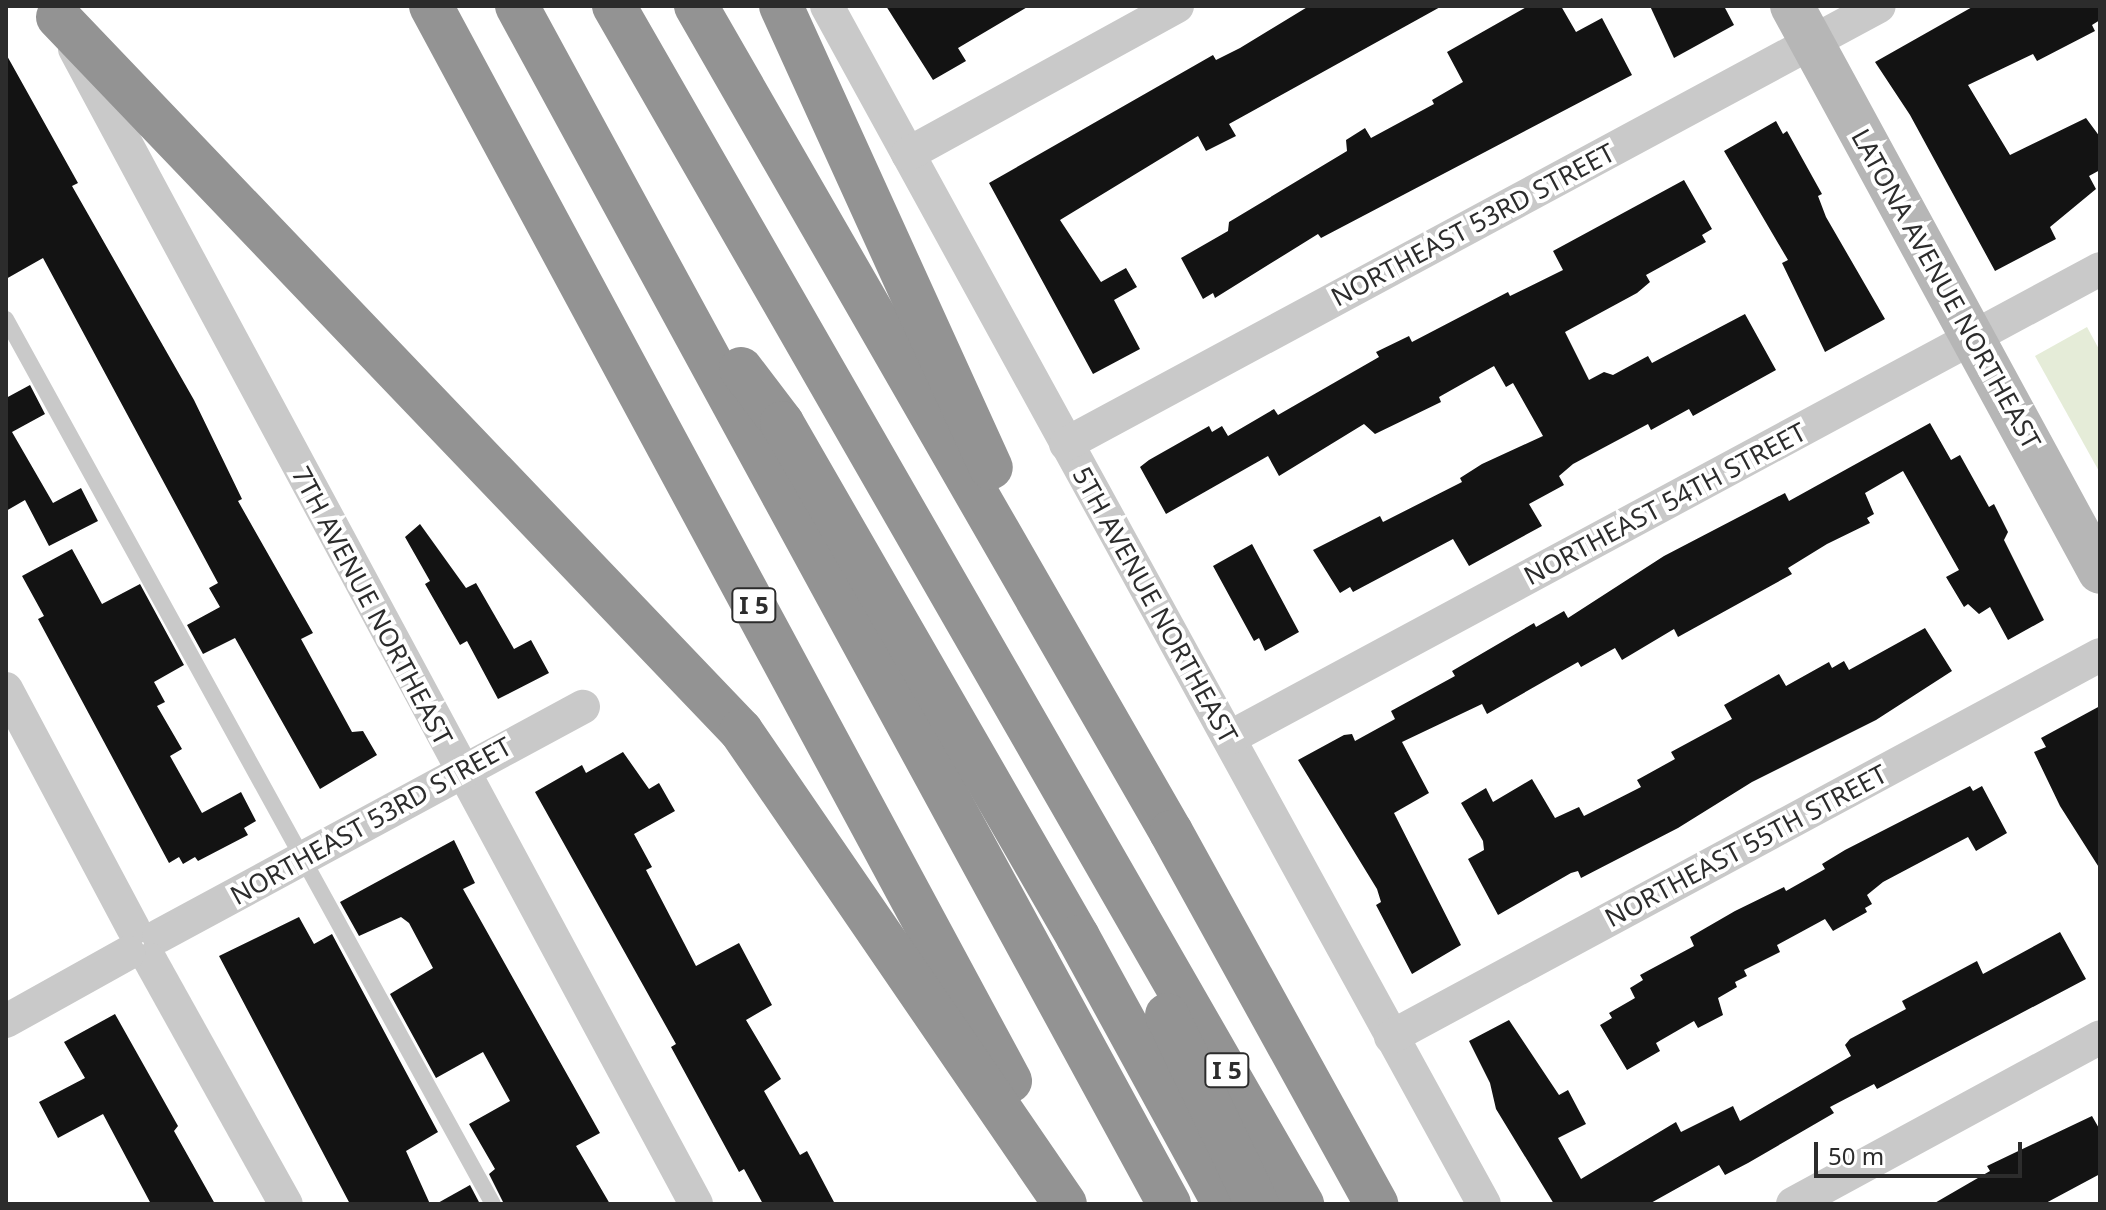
<!DOCTYPE html>
<html>
<head>
<meta charset="utf-8">
<style>
	body { margin:0 }
	#map { position:relative; width:2106px; height:1210px; overflow:hidden; background:#fff; font-family:"Noto Sans",sans-serif }
	div>[style] { position:absolute }
	.green>* { inset:0; background:#e5ecd8 }
	.building>* { inset:0; background:#131313 }
	.lane>* { height:16px; margin:-8px; padding:0 8px; transform-origin:8px; border-radius:8px; background:#c9c9c9 }
	.street>* { height:34px; margin:-17px; padding:0 17px; transform-origin:17px; border-radius:17px; background:#c9c9c9 }
	.secondary>* { height:44px; margin:-22px; padding:0 22px; transform-origin:22px; border-radius:22px; background:#b6b6b6 }
	.highway>* { height:44px; margin:-22px; padding:0 22px; transform-origin:22px; border-radius:22px; background:#939393 }
	span { translate:-50% -50%; white-space:nowrap; text-align:center; line-height:1.15; -webkit-text-stroke:8px #fff; paint-order:stroke }
	.shield-label span { padding:2px 6px; background:#fff; border:2px solid; border-radius:6px; -webkit-text-stroke-width:0 }
	.shield-label { font-size:24px; color:#2c2c2c; font-weight:700 }
	.street-label { font-size:26px; color:#2c2c2c }
	.frame { position:absolute; inset:0; border:8px solid #2c2c2c; pointer-events:none }
	.scale { position:absolute; left:1814px; top:1142px; width:208px; height:36px; box-sizing:border-box; border:4px solid #2c2c2c; border-top:0; padding-left:10px; font-size:24px; line-height:28px; white-space:nowrap; color:#2c2c2c; -webkit-text-stroke:6px #fff; paint-order:stroke }
</style>
</head>
<body>
<div id="map">
	<div class="green">
		<div style="clip-path:polygon(2087px 327px,2100px 351px,2100px 473px,2035px 356px)"></div>
	</div>
	<div class="building">
		<div style="clip-path:polygon(886px 6px,1029px 6px,958px 48px,966px 61px,933px 80px)"></div>
		<div style="clip-path:polygon(1309px 6px,1442px 6px,1229px 124px,1236px 136px,1206px 151px,1198px 136px,1060px 220px,1101px 282px,1126px 268px,1137px 287px,1114px 300px,1140px 349px,1093px 374px,989px 183px,1213px 55px,1216px 60px,1240px 48px)"></div>
		<div style="clip-path:polygon(1528px 6px,1561px 6px,1576px 32px,1602px 18px,1632px 75px,1321px 238px,1318px 234px,1215px 298px,1213px 293px,1203px 299px,1181px 258px,1228px 231px,1229px 222px,1347px 151px,1346px 140px,1365px 128px,1371px 138px,1434px 104px,1432px 100px,1463px 82px,1447px 52px)"></div>
		<div style="clip-path:polygon(1650px 6px,1724px 6px,1734px 25px,1674px 58px)"></div>
		<div style="clip-path:polygon(1974px 6px,2100px 6px,2100px 20px,2092px 25px,2095px 31px,2037px 61px,2033px 54px,1968px 85px,2010px 155px,2086px 118px,2100px 137px,2100px 170px,2089px 176px,2096px 189px,2050px 227px,2056px 239px,1995px 271px,1910px 115px,1875px 62px)"></div>
		<div style="clip-path:polygon(6px 54px,78px 183px,72px 186px,194px 400px,242px 499px,238px 501px,313px 633px,301px 639px,352px 732px,363px 731px,377px 755px,320px 789px,235px 638px,203px 654px,187px 625px,220px 607px,209px 588px,218px 583px,43px 258px,6px 279px)"></div>
		<div style="clip-path:polygon(1776px 121px,1783px 134px,1787px 131px,1822px 194px,1818px 196px,1826px 217px,1885px 319px,1825px 352px,1782px 263px,1788px 260px,1724px 151px)"></div>
		<div style="clip-path:polygon(1684px 180px,1712px 229px,1702px 235px,1706px 242px,1646px 275px,1650px 282px,1637px 293px,1565px 332px,1589px 380px,1604px 372px,1613px 375px,1648px 356px,1652px 363px,1745px 314px,1776px 370px,1693px 416px,1689px 409px,1651px 430px,1648px 424px,1573px 464px,1559px 476px,1564px 485px,1529px 504px,1542px 526px,1469px 566px,1453px 539px,1353px 592px,1350px 587px,1340px 593px,1313px 550px,1380px 516px,1383px 522px,1462px 482px,1460px 478px,1482px 464px,1543px 436px,1513px 383px,1506px 387px,1494px 366px,1439px 397px,1441px 402px,1375px 434px,1364px 424px,1279px 476px,1268px 456px,1166px 514px,1140px 467px,1149px 460px,1209px 426px,1212px 432px,1222px 426px,1228px 436px,1274px 409px,1278px 415px,1379px 357px,1376px 352px,1409px 336px,1412px 342px,1508px 292px,1510px 296px,1563px 270px,1553px 251px)"></div>
		<div style="clip-path:polygon(30px 385px,45px 414px,12px 432px,53px 503px,81px 488px,98px 521px,49px 546px,25px 500px,6px 511px,6px 398px)"></div>
		<div style="clip-path:polygon(1930px 423px,1951px 460px,1960px 455px,1989px 507px,1994px 504px,2008px 532px,2004px 540px,2044px 620px,2008px 640px,1990px 607px,1979px 614px,1968px 604px,1964px 607px,1946px 577px,1959px 570px,1903px 471px,1865px 493px,1874px 514px,1867px 518px,1870px 523px,1827px 544px,1788px 568px,1792px 574px,1678px 637px,1674px 629px,1622px 660px,1615px 648px,1581px 667px,1578px 662px,1487px 714px,1482px 704px,1402px 742px,1429px 793px,1394px 813px,1461px 945px,1412px 974px,1376px 905px,1381px 902px,1377px 889px,1298px 760px,1344px 735px,1352px 734px,1355px 741px,1395px 719px,1391px 711px,1455px 676px,1452px 671px,1534px 623px,1536px 627px,1564px 611px,1568px 618px,1664px 556px,1785px 493px,1789px 501px)"></div>
		<div style="clip-path:polygon(420px 524px,466px 588px,476px 583px,514px 649px,531px 640px,549px 673px,498px 699px,467px 641px,460px 645px,425px 584px,430px 581px,405px 537px)"></div>
		<div style="clip-path:polygon(1252px 544px,1299px 632px,1265px 651px,1259px 638px,1254px 641px,1213px 566px)"></div>
		<div style="clip-path:polygon(72px 549px,102px 604px,140px 584px,184px 665px,154px 682px,165px 702px,157px 706px,182px 749px,170px 756px,202px 813px,241px 792px,256px 821px,244px 828px,248px 835px,198px 861px,195px 857px,183px 864px,179px 857px,169px 863px,38px 619px,44px 616px,22px 576px)"></div>
		<div style="clip-path:polygon(1925px 628px,1952px 671px,1876px 720px,1752px 782px,1678px 828px,1581px 878px,1578px 871px,1571px 873px,1498px 915px,1468px 859px,1484px 850px,1483px 841px,1461px 803px,1486px 788px,1493px 802px,1532px 779px,1555px 818px,1579px 807px,1584px 816px,1641px 787px,1637px 780px,1675px 759px,1671px 752px,1732px 719px,1724px 705px,1779px 674px,1786px 686px,1829px 662px,1832px 668px,1844px 661px,1849px 670px)"></div>
		<div style="clip-path:polygon(2100px 706px,2100px 869px,2060px 806px,2034px 752px,2046px 747px,2041px 738px)"></div>
		<div style="clip-path:polygon(623px 752px,649px 789px,659px 783px,675px 811px,634px 834px,652px 867px,646px 870px,696px 966px,739px 943px,772px 1005px,746px 1020px,781px 1079px,764px 1091px,800px 1155px,807px 1151px,835px 1204px,763px 1204px,744px 1169px,739px 1172px,671px 1047px,676px 1044px,535px 792px,582px 765px,586px 773px)"></div>
		<div style="clip-path:polygon(1970px 786px,1973px 791px,1982px 786px,2007px 833px,1976px 851px,1968px 837px,1883px 882px,1867px 895px,1872px 904px,1865px 908px,1867px 912px,1833px 931px,1825px 919px,1777px 945px,1780px 952px,1744px 970px,1747px 976px,1735px 982px,1737px 987px,1718px 998px,1723px 1015px,1698px 1028px,1694px 1021px,1656px 1043px,1660px 1051px,1627px 1070px,1600px 1025px,1612px 1018px,1609px 1013px,1635px 998px,1630px 988px,1643px 980px,1640px 975px,1694px 946px,1690px 937px,1735px 911px,1784px 887px,1786px 891px,1825px 869px,1822px 864px,1845px 850px)"></div>
		<div style="clip-path:polygon(454px 840px,475px 883px,463px 889px,600px 1133px,576px 1146px,610px 1204px,504px 1204px,489px 1174px,495px 1169px,469px 1124px,510px 1101px,483px 1052px,436px 1078px,390px 994px,433px 968px,409px 923px,401px 917px,359px 936px,340px 902px)"></div>
		<div style="clip-path:polygon(299px 917px,314px 944px,332px 934px,438px 1132px,406px 1151px,430px 1204px,350px 1204px,219px 956px)"></div>
		<div style="clip-path:polygon(2060px 932px,2086px 979px,1877px 1089px,1874px 1084px,1830px 1107px,1834px 1113px,1748px 1163px,1725px 1175px,1719px 1165px,1649px 1204px,1554px 1204px,1496px 1109px,1490px 1083px,1469px 1041px,1509px 1020px,1559px 1095px,1568px 1090px,1586px 1124px,1558px 1138px,1581px 1179px,1676px 1122px,1681px 1132px,1733px 1106px,1740px 1121px,1851px 1056px,1845px 1045px,1850px 1039px,1906px 1009px,1902px 1001px,1977px 961px,1983px 974px)"></div>
		<div style="clip-path:polygon(115px 1014px,178px 1126px,174px 1131px,215px 1204px,151px 1204px,103px 1114px,58px 1138px,39px 1102px,85px 1078px,64px 1042px)"></div>
		<div style="clip-path:polygon(2092px 1116px,2100px 1130px,2100px 1174px,2044px 1204px,1933px 1204px,1990px 1171px,1987px 1166px)"></div>
		<div style="clip-path:polygon(470px 1185px,480px 1204px,436px 1204px)"></div>
	</div>
	<div class="lane">
		<div style="left:6px;top:319px;width:1010px;rotate:61.18deg"></div>
	</div>
	<div class="street">
		<div style="left:827px;top:6px;width:1366px;rotate:61.26deg"></div>
		<div style="left:75px;top:49px;width:1311px;rotate:61.73deg"></div>
		<div style="left:908px;top:154px;width:307px;rotate:-28.8deg"></div>
		<div style="left:1066px;top:444px;width:923px;rotate:-28.31deg"></div>
		<div style="left:6px;top:689px;width:271px;rotate:62deg"></div>
		<div style="left:1229px;top:738px;width:989px;rotate:-28.3deg"></div>
		<div style="left:159px;top:936px;width:482px;rotate:-28.4deg"></div>
		<div style="left:150px;top:960px;width:279px;rotate:60.9deg"></div>
		<div style="left:6px;top:1021px;width:140px;rotate:-29.1deg"></div>
		<div style="left:1391px;top:1037px;width:805px;rotate:-28.32deg"></div>
		<div style="left:1793px;top:1204px;width:349px;rotate:-28.5deg"></div>
	</div>
	<div class="secondary">
		<div style="left:1792px;top:6px;width:644px;rotate:61.45deg"></div>
	</div>
	<div class="highway">
		<div style="left:431px;top:6px;width:1221px;rotate:61.69deg"></div>
		<div style="left:517px;top:6px;width:1364px;rotate:61.44deg"></div>
		<div style="left:614px;top:6px;width:1382px;rotate:60.13deg"></div>
		<div style="left:696px;top:6px;width:953px;rotate:60.1deg"></div>
		<div style="left:1171px;top:832px;width:425px;rotate:61.1deg"></div>
		<div style="left:781px;top:6px;width:507px;rotate:65.56deg"></div>
		<div style="left:58px;top:17px;width:988px;rotate:46.27deg"></div>
		<div style="left:741px;top:731px;width:573px;rotate:55.59deg"></div>
		<div style="left:741px;top:369px;width:68px;rotate:52.8deg"></div>
		<div style="left:782px;top:423px;width:593px;rotate:60.06deg"></div>
		<div style="left:1078px;top:937px;width:304px;rotate:61.3deg"></div>
		<div style="left:1167px;top:1015px;width:209px;rotate:64.5deg"></div>
	</div>
	<div class="shield-label">
		<span style="left:754px;top:605px">I 5</span>
		<span style="left:1227px;top:1070px">I 5</span>
	</div>
	<div class="street-label">
		<span style="left:1473px;top:225px;rotate:-28deg">NORTHEAST 53RD STREET</span>
		<span style="left:1946px;top:289px;rotate:61deg">LATONA AVENUE NORTHEAST</span>
		<span style="left:1665px;top:504px;rotate:-28deg">NORTHEAST 54TH STREET</span>
		<span style="left:1155px;top:605px;rotate:61deg">5TH AVENUE NORTHEAST</span>
		<span style="left:372px;top:606px;rotate:62deg">7TH AVENUE NORTHEAST</span>
		<span style="left:371px;top:821px;rotate:-29deg">NORTHEAST 53RD STREET</span>
		<span style="left:1746px;top:846px;rotate:-28deg">NORTHEAST 55TH STREET</span>
	</div>
	<div class="frame"></div>
	<div class="scale">50 m</div>
</div>
</body>
</html>
